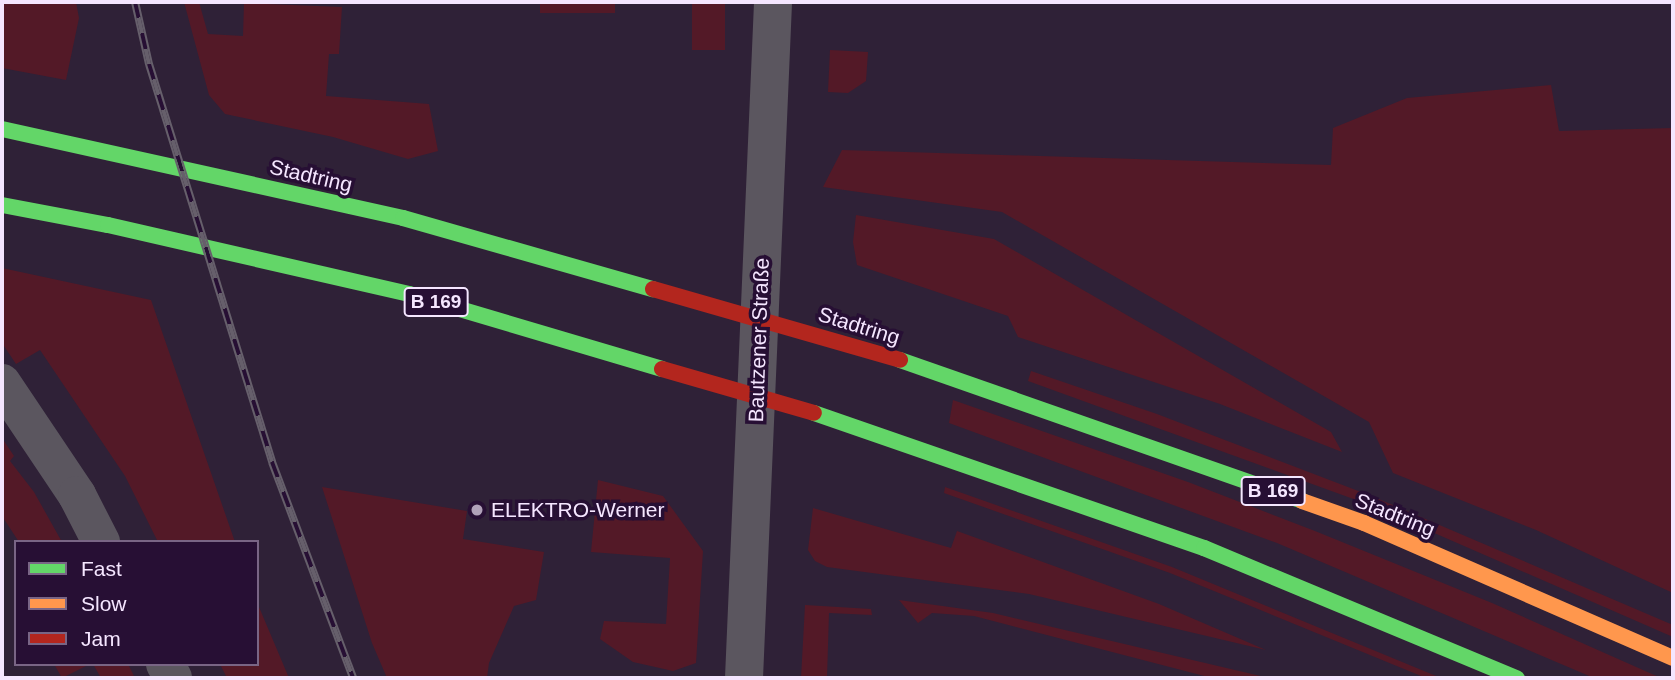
<!DOCTYPE html>
<html>
<head>
<meta charset="utf-8">
<style>
	body { margin:0 }
	#map { position:relative; width:1675px; height:680px; overflow:hidden; background:#2f2137; font-family:Arial,sans-serif }
	div>[style] { position:absolute }
	.green>* { inset:0; background:#531927; transform-origin:0 0 }
	.street>* { height:38px; margin:-19px; padding:0 19px; transform-origin:19px; border-radius:19px; background:#5b565f }
	.fast>* { height:16px; margin:-8px; padding:0 8px; transform-origin:8px; border-radius:8px; background:#63d668 }
	.slow>* { height:16px; margin:-8px; padding:0 8px; transform-origin:8px; border-radius:8px; background:#ff974d }
	.jam>* { height:16px; margin:-8px; padding:0 8px; transform-origin:8px; border-radius:8px; background:#b3261e }
	.rail>* { height:8px; margin-top:-4px; transform-origin:0; background:repeating-linear-gradient(90deg,#270f34 0 16px,#665f6b 0 32px); box-sizing:border-box; border-block:2px solid #665f6b }
	.dots>* { width:19px; height:19px; translate:-50% -50%; box-sizing:border-box; border:4px solid #270f34; border-radius:50% }
	span { translate:-50% -50%; white-space:nowrap; text-align:center; line-height:1.15; -webkit-text-stroke:7px #270f34; paint-order:stroke }
	.shield-label span { padding:2px 5px; background:#270f34; border:2px solid; border-radius:5px; -webkit-text-stroke-width:0 }
	.shield-label { font-size:19px; color:#f5e6ff; font-weight:700 }
	.street-label { font-size:21px; color:#f5e6ff }
	.poi-label { font-size:21px; color:#f5e6ff }
	.left { translate:0 -50%; text-align:left }
	.frame { position:absolute; inset:0; border:4px solid #f5e6ff; pointer-events:none }
	.legend { position:absolute; left:14px; top:540px; width:245px; height:126px; box-sizing:border-box; background:#270f34; border:2px solid #796585; margin:0; padding:9px 12px; list-style:none; font-size:21px; color:#f5e6ff }
	.legend li { display:flex; align-items:center; gap:14px; height:35px }
	.legend b { width:35px; border:2px solid #796585 }
</style>
</head>
<body>
<div id="map">
	<div class="green">
		<div style="clip-path:polygon(2px 2px,76px 2px,79px 18px,66px 80px,2px 68px)"></div>
		<div style="clip-path:polygon(184px 2px,199px 2px,208px 34px,243px 36px,244px 3px,342px 7px,339px 54px,329px 54px,326px 96px,429px 104px,438px 151px,408px 159px,333px 137px,225px 114px,209px 95px)"></div>
		<div style="left:540px;top:2px;width:75px;height:11px"></div>
		<div style="left:692px;top:2px;width:33px;height:48px"></div>
		<div style="clip-path:polygon(830px 50px,868px 52px,866px 81px,848px 93px,828px 92px)"></div>
		<div style="clip-path:polygon(1551px 85px,1559px 131px,1673px 128px,1673px 593px,1536px 530px,1393px 473px,1369px 422px,1002px 212px,823px 187px,842px 150px,1331px 165px,1333px 128px,1407px 98px)"></div>
		<div style="clip-path:polygon(856px 215px,994px 239px,1331px 432px,1342px 452px,1220px 404px,1018px 337px,1008px 316px,857px 265px,853px 242px)"></div>
		<div style="clip-path:polygon(2px 268px,151px 300px,235px 542px,158px 542px,125px 476px,40px 350px,16px 364px,2px 343px)"></div>
		<div style="clip-path:polygon(1031px 371px,1157px 414px,1374px 497px,1673px 625px,1673px 637px,1370px 505px,1028px 381px)"></div>
		<div style="clip-path:polygon(953px 400px,1188px 482px,1315px 531px,1492px 603px,1661px 678px,1594px 678px,1277px 543px,949px 423px)"></div>
		<div style="clip-path:polygon(2px 438px,14px 456px,10px 461px,34px 492px,62px 542px,19px 542px,2px 516px)"></div>
		<div style="clip-path:polygon(598px 480px,663px 496px,703px 551px,696px 663px,673px 671px,633px 662px,600px 639px,604px 621px,666px 624px,670px 558px,591px 552px)"></div>
		<div style="clip-path:polygon(322px 487px,467px 511px,463px 539px,544px 552px,536px 600px,514px 606px,489px 663px,487px 678px,387px 678px,372px 643px)"></div>
		<div style="clip-path:polygon(945px 487px,1172px 567px,1441px 678px,1426px 678px,1170px 573px,944px 493px)"></div>
		<div style="clip-path:polygon(813px 508px,951px 548px,957px 531px,1159px 604px,1266px 650px,1029px 594px,827px 567px,815px 561px,808px 550px)"></div>
		<div style="clip-path:polygon(899px 600px,993px 613px,1269px 678px,1212px 678px,974px 616px,932px 613px,918px 623px)"></div>
		<div style="clip-path:polygon(257px 603px,259px 607px,289px 678px,227px 678px,220px 664px,257px 664px)"></div>
		<div style="clip-path:polygon(805px 605px,871px 609px,872px 615px,829px 613px,827px 678px,801px 678px)"></div>
		<div style="clip-path:polygon(54px 664px,90px 664px,62px 678px)"></div>
		<div style="clip-path:polygon(93px 664px,128px 664px,135px 678px,101px 678px)"></div>
	</div>
	<div class="street">
		<div style="left:2px;top:383px;width:135px;rotate:56.2deg"></div>
		<div style="left:77px;top:495px;width:53px;rotate:62.9deg"></div>
		<div style="left:165px;top:664px;width:16px;rotate:60deg"></div>
		<div style="left:744px;top:678px;width:677px;rotate:-87.54deg"></div>
	</div>
	<div class="fast">
		<div style="left:2px;top:129px;width:411px;rotate:12.5deg"></div>
		<div style="left:403px;top:218px;width:260px;rotate:15.9deg"></div>
		<div style="left:2px;top:205px;width:108px;rotate:10.7deg"></div>
		<div style="left:108px;top:225px;width:309px;rotate:12.9deg"></div>
		<div style="left:409px;top:294px;width:264px;rotate:16.5deg"></div>
		<div style="left:900px;top:360px;width:426px;rotate:19.3deg"></div>
		<div style="left:814px;top:413px;width:413px;rotate:19.1deg"></div>
		<div style="left:1204px;top:548px;width:339px;rotate:22.6deg"></div>
	</div>
	<div class="slow">
		<div style="left:1302px;top:501px;width:66px;rotate:19.5deg"></div>
		<div style="left:1364px;top:523px;width:337px;rotate:23.6deg"></div>
	</div>
	<div class="jam">
		<div style="left:653px;top:289px;width:257px;rotate:16deg"></div>
		<div style="left:662px;top:369px;width:158px;rotate:16.1deg"></div>
	</div>
	<div class="rail">
		<div style="left:135px;top:2px;width:64px;rotate:77.3deg"></div>
		<div style="left:149px;top:64px;width:417px;rotate:72.8deg"></div>
		<div style="left:272px;top:462px;width:231px;rotate:69.4deg"></div>
	</div>
	<div class="dots">
		<div style="left:477px;top:510px;background:#b0a1b9"></div>
	</div>
	<div class="shield-label">
		<span style="left:436px;top:302px">B 169</span>
		<span style="left:1273px;top:491px">B 169</span>
	</div>
	<div class="street-label">
		<span style="left:311px;top:176px;rotate:13deg">Stadtring</span>
		<span style="left:859px;top:326px;rotate:17deg">Stadtring</span>
		<span style="left:759px;top:340px;rotate:-88deg">Bautzener Straße</span>
		<span style="left:1395px;top:515px;rotate:22deg">Stadtring</span>
	</div>
	<div class="poi-label">
		<span class="left" style="left:491px;top:510px">ELEKTRO-Werner</span>
	</div>
	<div class="frame"></div>
	<ul class="legend">
	<li><b style="height:9px;background:#63d668"></b>Fast</li>
	<li><b style="height:9px;background:#ff974d"></b>Slow</li>
	<li><b style="height:9px;background:#b3261e"></b>Jam</li>
	</ul>
</div>
</body>
</html>
